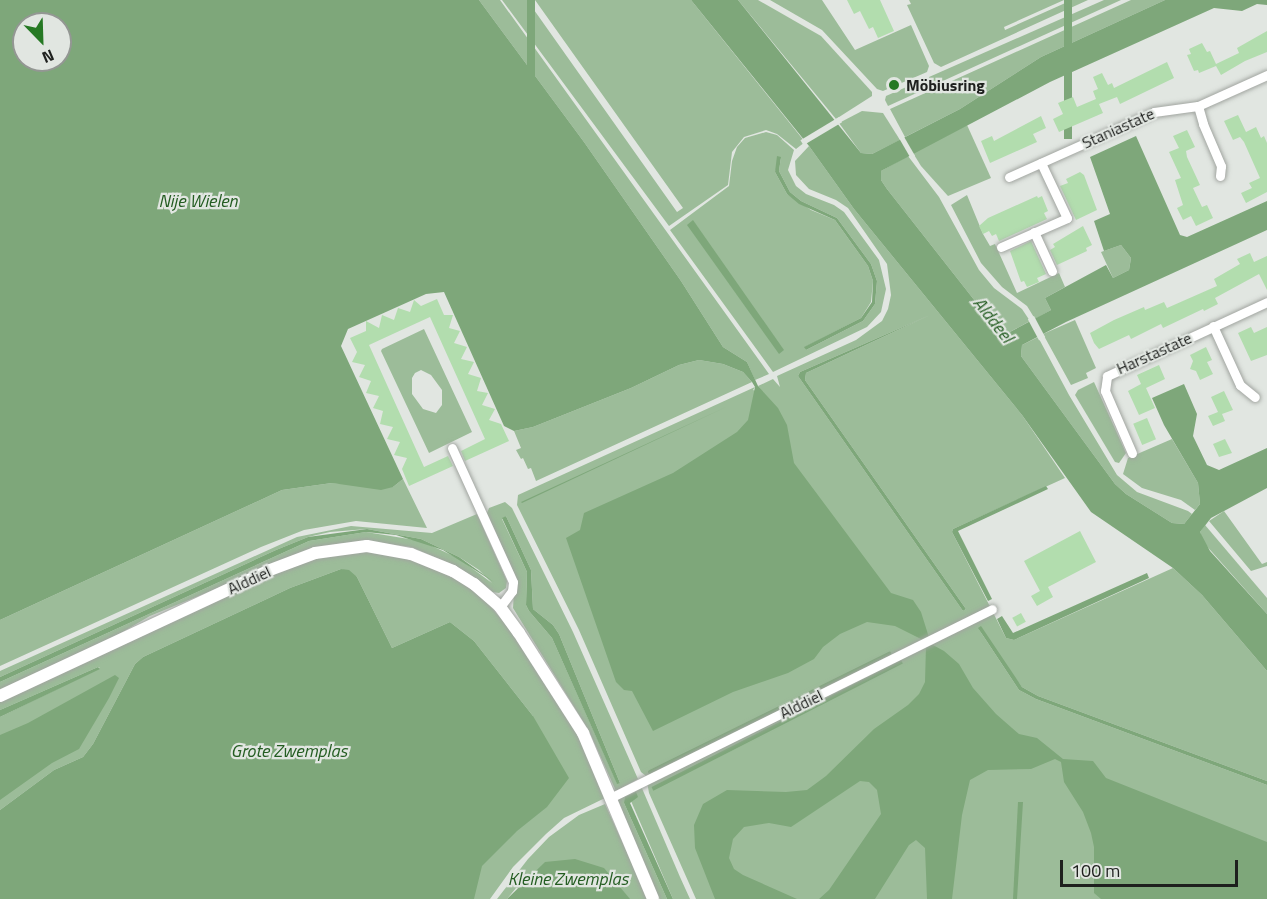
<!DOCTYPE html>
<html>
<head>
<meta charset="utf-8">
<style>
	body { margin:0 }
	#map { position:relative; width:1267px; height:899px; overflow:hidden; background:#e1e6e1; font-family:"Titillium Web",sans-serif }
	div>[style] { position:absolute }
	.green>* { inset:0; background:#9cbc99 }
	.water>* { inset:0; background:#7ea77a; transform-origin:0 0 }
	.pier>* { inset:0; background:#e1e6e1; transform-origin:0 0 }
	.stream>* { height:4px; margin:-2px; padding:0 2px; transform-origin:2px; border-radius:2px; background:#7ea77a }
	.building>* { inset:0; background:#b2ddae; transform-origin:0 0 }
	.roads { filter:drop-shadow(0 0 2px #a1a5a0) drop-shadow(0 0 2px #a1a5a0) }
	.minor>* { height:9px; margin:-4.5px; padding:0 4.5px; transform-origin:4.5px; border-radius:4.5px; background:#fff }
	.tertiary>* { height:12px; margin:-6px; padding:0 6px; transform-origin:6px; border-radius:6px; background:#fff }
	.dots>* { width:16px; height:16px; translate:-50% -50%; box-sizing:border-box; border:3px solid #e1e6e1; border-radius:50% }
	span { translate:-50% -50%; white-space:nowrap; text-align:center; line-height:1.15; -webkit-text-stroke:4.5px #e1e6e1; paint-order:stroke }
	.poi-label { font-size:16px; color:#1e201e; font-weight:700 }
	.left { translate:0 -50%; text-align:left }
	.street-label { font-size:16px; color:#1e201e }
	.water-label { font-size:18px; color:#245d22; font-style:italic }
	.north { position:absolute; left:12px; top:12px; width:60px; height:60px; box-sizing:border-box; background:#e1e6e1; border:2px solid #939793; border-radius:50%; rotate:157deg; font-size:16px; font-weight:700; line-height:24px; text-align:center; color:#1e201e }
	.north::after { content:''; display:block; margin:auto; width:21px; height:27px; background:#267924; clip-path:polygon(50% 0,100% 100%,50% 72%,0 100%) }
	.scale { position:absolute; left:1060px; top:860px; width:178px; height:27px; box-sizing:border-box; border:3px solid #1e201e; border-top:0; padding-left:8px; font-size:18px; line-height:21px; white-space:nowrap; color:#1e201e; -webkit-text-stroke:4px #e1e6e1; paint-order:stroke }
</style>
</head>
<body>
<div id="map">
	<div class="green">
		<div style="clip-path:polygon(479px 0,500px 0,769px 374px,755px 380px,747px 362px,723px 347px,681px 281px,584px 142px)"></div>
		<div style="clip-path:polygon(502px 0,527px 0,677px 212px,683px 208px,535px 0,691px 0,805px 142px,796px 149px,777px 134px,766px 130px,744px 137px,732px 152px,728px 185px,669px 226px)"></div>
		<div style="clip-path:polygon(738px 0,758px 0,821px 36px,872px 92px,872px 96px,836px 119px)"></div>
		<div style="clip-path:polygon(770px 0,822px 0,855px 50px,911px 25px,929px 66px,927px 72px,883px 91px,877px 89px,822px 30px)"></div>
		<div style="clip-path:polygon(909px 0,1064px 0,1004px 27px,1005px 30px,1072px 0,1088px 0,941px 67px,934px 63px,907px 5px,911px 4px)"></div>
		<div style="clip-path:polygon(1104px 0,1121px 0,888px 106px,885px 100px,886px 96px)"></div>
		<div style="clip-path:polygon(1131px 0,1165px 0,1041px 57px,960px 109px,905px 137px,890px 109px)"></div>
		<div style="clip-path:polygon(862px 111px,883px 113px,900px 140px,872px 154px,861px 153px,839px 123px)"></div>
		<div style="clip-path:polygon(967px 125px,991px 178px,948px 196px,921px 166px,913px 153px)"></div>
		<div style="clip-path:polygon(evenodd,766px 132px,777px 135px,794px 150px,788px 170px,796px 186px,806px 194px,834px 205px,844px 212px,879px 260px,886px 289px,881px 312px,867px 327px,773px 372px,670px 230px,729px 186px,732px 161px,737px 147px,745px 138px,766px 132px,781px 157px,779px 171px,790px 192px,801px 201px,837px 218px,871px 264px,877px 281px,875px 304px,863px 321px,806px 350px,805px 347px,861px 318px,871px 302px,873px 281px,868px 266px,835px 220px,811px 210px,787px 194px,775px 172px,781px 157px)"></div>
		<div style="clip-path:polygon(evenodd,809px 146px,854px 209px,1022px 415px,1065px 478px,953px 529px,952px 532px,1006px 638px,1014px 640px,1173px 568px,1202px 595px,1267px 671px,1267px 781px,1038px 696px,1022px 687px,978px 628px,1019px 690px,1036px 699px,1267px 785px,1267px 899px,696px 899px,649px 793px,646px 776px,641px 772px,579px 630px,517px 505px,518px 495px,755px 387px,753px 390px,764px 394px,758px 386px,773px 379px,780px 387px,777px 376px,856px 340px,882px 321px,888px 309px,891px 295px,887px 264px,848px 208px,836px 200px,809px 189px,796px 175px,795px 161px,809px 146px,930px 315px,806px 373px,805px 380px,966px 609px,963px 611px,798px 376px,800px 372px,930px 315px)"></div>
		<div style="clip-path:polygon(908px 156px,939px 197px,979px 270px,994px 288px,1022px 309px,1030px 321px,1008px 333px,997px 329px,887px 189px,881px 180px,881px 171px)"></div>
		<div style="clip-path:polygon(967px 195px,983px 234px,990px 246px,995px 244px,1017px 293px,1059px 273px,1065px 287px,1045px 298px,1051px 310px,1035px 319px,1027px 306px,1002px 287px,981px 263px,951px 205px)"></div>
		<div style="clip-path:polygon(1121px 245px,1131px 258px,1129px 270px,1113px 278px,1101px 252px)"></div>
		<div style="clip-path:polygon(1075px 320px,1096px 368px,1086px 373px,1088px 378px,1071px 385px,1043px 334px)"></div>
		<div style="clip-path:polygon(evenodd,424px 329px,472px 432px,429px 453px,381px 351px,382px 349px,424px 329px,421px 370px,431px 375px,442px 390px,442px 405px,436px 413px,423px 409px,412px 394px,412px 378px,415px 373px,421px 370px)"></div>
		<div style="clip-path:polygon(1038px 337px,1069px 395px,1117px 475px,1137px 492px,1188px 511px,1192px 514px,1184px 524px,1172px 523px,1126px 494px,1115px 484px,1021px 356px,1022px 345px)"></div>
		<div style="clip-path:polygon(699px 360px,723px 364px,743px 372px,752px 382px,536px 481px,531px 468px,528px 469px,523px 458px,521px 459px,516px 450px,521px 448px,514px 431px,533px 427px,631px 388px,679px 365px)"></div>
		<div style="clip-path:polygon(1094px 382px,1126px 453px,1119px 463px,1115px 462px,1075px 395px,1078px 390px)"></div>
		<div style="clip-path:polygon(1172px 439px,1198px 483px,1200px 504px,1195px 510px,1181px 500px,1142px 488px,1123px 474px,1128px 458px)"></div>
		<div style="clip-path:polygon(403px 479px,427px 528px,356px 521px,304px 530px,261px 547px,0 666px,0 620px,282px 490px,332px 483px,393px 487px)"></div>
		<div style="clip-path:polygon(evenodd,505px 502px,512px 508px,573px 632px,638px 779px,616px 791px,589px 731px,513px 608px,515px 575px,487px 513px,489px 508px,505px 502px,506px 516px,531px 570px,533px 609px,553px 625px,559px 634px,620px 783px,617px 783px,552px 638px,529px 611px,526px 605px,527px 572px,502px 519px,506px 516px)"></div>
		<div style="clip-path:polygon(1224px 511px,1262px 564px,1267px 562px,1267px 566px,1251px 571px,1209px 521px)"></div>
		<div style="clip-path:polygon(477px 514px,507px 581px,506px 588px,499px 593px,492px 592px,449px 563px,411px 547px,381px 543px,342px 543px,310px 550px,150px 616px,107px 641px,0 691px,0 682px,309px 541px,366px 532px,421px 541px,458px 558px,492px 583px,479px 570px,459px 557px,421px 539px,367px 529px,330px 532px,308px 537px,276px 550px,0 677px,0 671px,297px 537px,351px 526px,432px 533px)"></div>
		<div style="clip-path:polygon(1205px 525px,1267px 598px,1267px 614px,1204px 543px,1200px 532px)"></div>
		<div style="clip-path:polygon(343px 551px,381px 552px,410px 558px,462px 582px,484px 599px,504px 622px,557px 699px,578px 735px,605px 798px,564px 818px,546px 834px,513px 867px,490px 899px,472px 899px,476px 877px,533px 716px,474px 641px,450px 622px,392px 648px,357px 577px,341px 569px,290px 588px,143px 657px,135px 664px,93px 744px,83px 757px,54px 770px,0 810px,0 717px,100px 668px,98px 667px,0 710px,0 701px,276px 573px,313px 557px)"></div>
		<div style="clip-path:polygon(641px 786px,680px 877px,690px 899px,673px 899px,631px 801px,624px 803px,667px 899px,659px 899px,618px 801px,620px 796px)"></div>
		<div style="clip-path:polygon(605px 804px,648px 899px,610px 899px,516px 888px,507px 899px,497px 899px,528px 859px,549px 837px,579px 815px)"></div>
	</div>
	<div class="water">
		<div style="clip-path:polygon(evenodd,0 0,479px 0,584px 142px,681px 281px,723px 347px,747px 362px,758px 386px,778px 408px,787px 425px,794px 463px,891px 593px,913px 600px,921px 612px,931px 644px,944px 651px,959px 664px,973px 688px,996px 714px,1019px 734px,1037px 738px,1063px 759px,1093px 761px,1106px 778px,1267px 842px,1267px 899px,1101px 899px,1094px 893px,1094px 847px,1091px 833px,1083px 812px,1064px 782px,1061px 762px,1055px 759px,1031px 769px,988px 770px,970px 780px,962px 815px,952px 899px,927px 899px,925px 848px,916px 840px,909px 845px,875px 899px,819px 899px,829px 890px,881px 814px,877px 790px,869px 782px,860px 781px,791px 827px,769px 823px,744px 827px,733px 839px,729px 858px,734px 869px,743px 875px,797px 899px,715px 899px,695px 848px,694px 825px,703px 804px,727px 790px,786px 792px,807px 790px,826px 776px,874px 729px,908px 705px,919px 694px,925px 682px,926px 646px,923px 640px,895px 626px,867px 622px,840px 634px,823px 647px,814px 659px,788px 673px,733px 692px,653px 731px,632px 691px,624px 690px,616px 682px,566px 538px,580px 530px,584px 513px,673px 473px,737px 432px,748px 420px,755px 387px,752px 382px,743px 372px,723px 364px,699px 360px,679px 365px,631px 388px,533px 427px,514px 431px,504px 426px,444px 292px,426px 294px,348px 329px,341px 346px,403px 479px,393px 487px,381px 490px,332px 483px,282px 490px,0 620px,0 0,24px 24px,60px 24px,60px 60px,24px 60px,24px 24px)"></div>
		<div style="left:527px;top:0;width:8px;height:260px"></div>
		<div style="clip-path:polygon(691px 0,738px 0,861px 153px,872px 154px,960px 109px,1041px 57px,1165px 0,1267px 0,1267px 5px,1257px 4px,1242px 11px,1214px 8px,1050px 82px,881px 171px,881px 180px,887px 189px,997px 329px,1008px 333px,1051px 310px,1045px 298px,1106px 265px,1113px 278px,1129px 270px,1131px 258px,1121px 245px,1104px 251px,1094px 221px,1110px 214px,1090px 157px,1136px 136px,1180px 235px,1187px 237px,1267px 201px,1267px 230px,1066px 322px,1022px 345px,1021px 356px,1115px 484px,1126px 494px,1172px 523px,1184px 524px,1200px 504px,1198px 483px,1164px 425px,1152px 398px,1184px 384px,1197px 414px,1193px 436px,1207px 465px,1219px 470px,1267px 448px,1267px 488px,1211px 518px,1200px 532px,1210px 551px,1267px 614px,1267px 671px,1202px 595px,1173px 568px,1091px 512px,1022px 415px,854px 209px,809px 146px)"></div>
		<div style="left:1064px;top:0;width:8px;height:139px"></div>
		<div style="clip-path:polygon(777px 156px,781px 157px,779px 171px,790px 192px,801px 201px,837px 218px,871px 264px,877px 281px,875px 304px,863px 321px,806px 350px,804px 347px,861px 318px,872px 302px,873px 281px,868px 266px,835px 220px,799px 204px,787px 194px,775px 172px)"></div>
		<div style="clip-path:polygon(693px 220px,784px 350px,779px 354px,687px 225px)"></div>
		<div style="clip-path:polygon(930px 315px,806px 373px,805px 380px,966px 609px,963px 611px,798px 376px,800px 372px)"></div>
		<div style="clip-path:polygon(726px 407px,522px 503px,521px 502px)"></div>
		<div style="clip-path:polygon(1046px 486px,1048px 489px,958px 531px,992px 599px,988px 601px,952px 532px,953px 529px)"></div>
		<div style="clip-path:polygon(506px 516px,531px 570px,533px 609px,553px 625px,559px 634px,620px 783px,617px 784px,552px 638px,529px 611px,526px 605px,527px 572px,502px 518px)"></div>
		<div style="clip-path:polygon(367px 529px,421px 539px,459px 557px,494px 582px,443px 550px,396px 535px,366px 532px,309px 541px,0 682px,0 677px,276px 550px,308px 537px)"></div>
		<div style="clip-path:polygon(341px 569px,349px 570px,357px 577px,392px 648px,450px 622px,474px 641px,533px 716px,569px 778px,547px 807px,517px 831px,482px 866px,474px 899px,0 899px,0 810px,54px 770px,83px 757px,93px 744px,135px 664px,143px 657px,290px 588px)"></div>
		<div style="clip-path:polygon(1147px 573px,1149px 578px,1014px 640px,1006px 638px,997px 619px,1002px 616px,1013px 633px)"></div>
		<div style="clip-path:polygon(981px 626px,1022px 687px,1038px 696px,1267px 781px,1267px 785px,1036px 699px,1019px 690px,978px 628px)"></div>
		<div style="left:901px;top:660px;width:4px;height:280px;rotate:63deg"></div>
		<div style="clip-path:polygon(98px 667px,100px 669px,0 717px,0 710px)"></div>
		<div style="clip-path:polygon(115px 675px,119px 678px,109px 698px,79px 749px,52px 763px,0 800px,0 735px,28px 723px)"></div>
		<div style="clip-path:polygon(636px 792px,638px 797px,630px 803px,673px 899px,667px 899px,624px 803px,625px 797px)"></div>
		<div style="clip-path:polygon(1018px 802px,1023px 802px,1017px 899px,1013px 899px)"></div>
		<div style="clip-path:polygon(575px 859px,604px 868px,630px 899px,507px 899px,545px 862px)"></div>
	</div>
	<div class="pier">
		<div style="left:839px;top:117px;width:6px;height:45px;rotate:59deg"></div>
		<div style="left:903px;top:135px;width:24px;height:5px;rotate:60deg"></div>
		<div style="left:1034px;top:316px;width:24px;height:7px;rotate:62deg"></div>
	</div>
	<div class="stream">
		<div style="left:650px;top:772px;width:267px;rotate:-26.3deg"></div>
	</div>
	<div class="building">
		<div style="clip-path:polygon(847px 0,880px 0,894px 31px,878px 38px,873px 27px,869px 29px,860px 11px,854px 14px)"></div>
		<div style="clip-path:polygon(1267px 31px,1267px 52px,1245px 61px,1221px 75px,1216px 66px,1199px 73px,1198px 70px,1194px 71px,1187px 55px,1191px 54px,1189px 49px,1202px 43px,1207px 52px,1210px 51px,1216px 64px,1239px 53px,1237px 48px)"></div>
		<div style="clip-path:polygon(1167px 62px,1174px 78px,1120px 104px,1117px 97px,1099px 104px,1103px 113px,1059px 132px,1053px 119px,1063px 114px,1058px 103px,1073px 97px,1077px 107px,1096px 99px,1093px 91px,1098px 89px,1093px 77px,1102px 73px,1108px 85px,1112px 83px,1114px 88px)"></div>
		<div style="clip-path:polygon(1238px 115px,1246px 132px,1256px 127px,1261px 138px,1264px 136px,1267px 143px,1267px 192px,1246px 203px,1241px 193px,1252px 188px,1249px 183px,1260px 178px,1244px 142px,1240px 137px,1233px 140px,1224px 121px)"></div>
		<div style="clip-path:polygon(1041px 116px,1046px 128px,1033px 134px,1037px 142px,990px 163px,981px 141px,992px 136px,994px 141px)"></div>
		<div style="clip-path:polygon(1187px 130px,1195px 147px,1186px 151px,1187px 157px,1200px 185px,1193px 188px,1202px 207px,1207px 205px,1213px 218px,1196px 226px,1191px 216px,1183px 220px,1177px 208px,1183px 205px,1175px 180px,1181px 178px,1169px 152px,1179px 148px,1173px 136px)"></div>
		<div style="clip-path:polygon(1080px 172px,1084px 175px,1097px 210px,1076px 220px,1060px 186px,1068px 183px,1066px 179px)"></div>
		<div style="clip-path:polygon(1037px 196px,1038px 198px,1042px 196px,1048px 211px,1044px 213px,1047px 219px,999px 241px,996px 234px,992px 236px,989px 231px,983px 234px,979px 226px,988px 218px)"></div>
		<div style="clip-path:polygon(1083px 226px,1092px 245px,1086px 248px,1087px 251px,1057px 265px,1050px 250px,1055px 247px,1053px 244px)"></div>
		<div style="clip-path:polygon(1031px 241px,1046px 274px,1037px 278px,1039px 282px,1027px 287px,1024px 281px,1021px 282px,1010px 251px)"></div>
		<div style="clip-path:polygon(1250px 253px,1254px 262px,1267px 256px,1267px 290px,1259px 274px,1215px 298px,1218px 304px,1204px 311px,1203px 309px,1163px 328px,1161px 324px,1131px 339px,1129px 335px,1099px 349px,1094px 343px,1090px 333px,1114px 320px,1144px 307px,1145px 310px,1164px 302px,1167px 308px,1217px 286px,1214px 279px,1240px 264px,1237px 259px)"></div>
		<div style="clip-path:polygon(437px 299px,444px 315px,453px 315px,449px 328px,460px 331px,454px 343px,467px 347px,461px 359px,474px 362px,468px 374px,481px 378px,477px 391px,488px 393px,482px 405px,495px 409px,489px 420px,501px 424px,509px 441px,465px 461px,461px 451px,485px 439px,430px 317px,395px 333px,369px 345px,424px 467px,448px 456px,453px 466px,409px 486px,402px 469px,407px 458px,394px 455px,400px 442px,387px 439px,393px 427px,380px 424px,383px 411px,373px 408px,379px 396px,366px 393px,371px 381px,359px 377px,365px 365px,352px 362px,357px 352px,350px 338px,366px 331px,366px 321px,379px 328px,382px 315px,394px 320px,398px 308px,410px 312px,414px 300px,421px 306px)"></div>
		<div style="clip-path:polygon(1251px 327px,1254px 333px,1267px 327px,1267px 355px,1251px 361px,1238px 333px)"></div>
		<div style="clip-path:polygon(1206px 347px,1212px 360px,1207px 362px,1213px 374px,1200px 380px,1196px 371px,1190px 369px,1193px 361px,1190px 355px)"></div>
		<div style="clip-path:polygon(1159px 365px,1165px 379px,1146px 388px,1155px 408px,1139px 415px,1128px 391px,1141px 384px,1137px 375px)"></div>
		<div style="clip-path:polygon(1224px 391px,1233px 410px,1222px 414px,1225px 421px,1213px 426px,1208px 416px,1218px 412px,1211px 397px)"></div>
		<div style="left:1147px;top:418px;width:23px;height:15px;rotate:67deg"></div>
		<div style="clip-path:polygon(1225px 439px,1232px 453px,1219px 457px,1213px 444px)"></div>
		<div style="clip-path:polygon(1080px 531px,1096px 562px,1048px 587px,1053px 597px,1037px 606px,1031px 596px,1040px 591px,1024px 561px)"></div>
		<div style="left:1021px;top:613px;width:10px;height:10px;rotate:61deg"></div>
	</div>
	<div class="roads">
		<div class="minor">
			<div style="left:1198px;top:106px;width:19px;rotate:74deg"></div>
			<div style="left:1203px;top:124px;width:46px;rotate:66.8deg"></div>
			<div style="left:1221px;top:166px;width:10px;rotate:96deg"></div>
			<div style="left:1009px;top:177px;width:159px;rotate:-24.1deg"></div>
			<div style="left:1154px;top:112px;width:44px;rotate:-7.8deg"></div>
			<div style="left:1198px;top:106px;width:76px;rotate:-24.2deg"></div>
			<div style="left:1034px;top:232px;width:43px;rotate:65.2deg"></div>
			<div style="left:1001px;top:247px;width:72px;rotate:-23.7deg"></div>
			<div style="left:1067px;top:218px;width:61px;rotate:-115.3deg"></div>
			<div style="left:1213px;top:326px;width:65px;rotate:65.4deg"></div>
			<div style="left:1240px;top:385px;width:19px;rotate:39deg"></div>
			<div style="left:452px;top:448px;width:147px;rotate:65.5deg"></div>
			<div style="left:513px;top:582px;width:9px;rotate:96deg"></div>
			<div style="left:512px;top:591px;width:20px;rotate:127deg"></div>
			<div style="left:1132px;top:453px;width:68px;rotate:-113.5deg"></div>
			<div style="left:1105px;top:391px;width:15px;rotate:-82deg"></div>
			<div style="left:1107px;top:376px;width:176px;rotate:-24.8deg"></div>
			<div style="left:610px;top:798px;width:426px;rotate:-26.3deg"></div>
		</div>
		<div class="tertiary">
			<div style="left:0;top:696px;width:298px;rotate:-25deg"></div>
			<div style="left:270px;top:570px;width:48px;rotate:-20.7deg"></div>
			<div style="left:315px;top:553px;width:52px;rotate:-7.7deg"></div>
			<div style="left:367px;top:546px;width:45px;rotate:10.3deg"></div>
			<div style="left:411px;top:554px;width:45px;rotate:22deg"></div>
			<div style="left:453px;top:571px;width:25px;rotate:32deg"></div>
			<div style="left:474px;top:584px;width:35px;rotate:41deg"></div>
			<div style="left:500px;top:607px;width:32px;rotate:54deg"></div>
			<div style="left:519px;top:633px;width:119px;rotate:57.4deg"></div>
			<div style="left:583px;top:733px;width:180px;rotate:67.1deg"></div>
		</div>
	</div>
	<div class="dots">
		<div style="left:894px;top:85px;background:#267924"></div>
	</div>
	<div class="poi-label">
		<span class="left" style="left:906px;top:85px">Möbiusring</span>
	</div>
	<div class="street-label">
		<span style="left:1118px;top:128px;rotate:-24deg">Staniastate</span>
		<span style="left:1154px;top:353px;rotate:-24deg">Harstastate</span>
		<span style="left:249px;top:580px;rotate:-25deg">Alddiel</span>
		<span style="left:801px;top:704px;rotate:-26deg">Alddiel</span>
	</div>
	<div class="water-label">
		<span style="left:198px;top:201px">Nije Wielen</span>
		<span style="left:993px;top:320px;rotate:52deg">Alddeel</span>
		<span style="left:289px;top:751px">Grote Zwemplas</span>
		<span style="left:568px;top:879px">Kleine Zwemplas</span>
	</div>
	<div class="north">N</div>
	<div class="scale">100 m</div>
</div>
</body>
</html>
